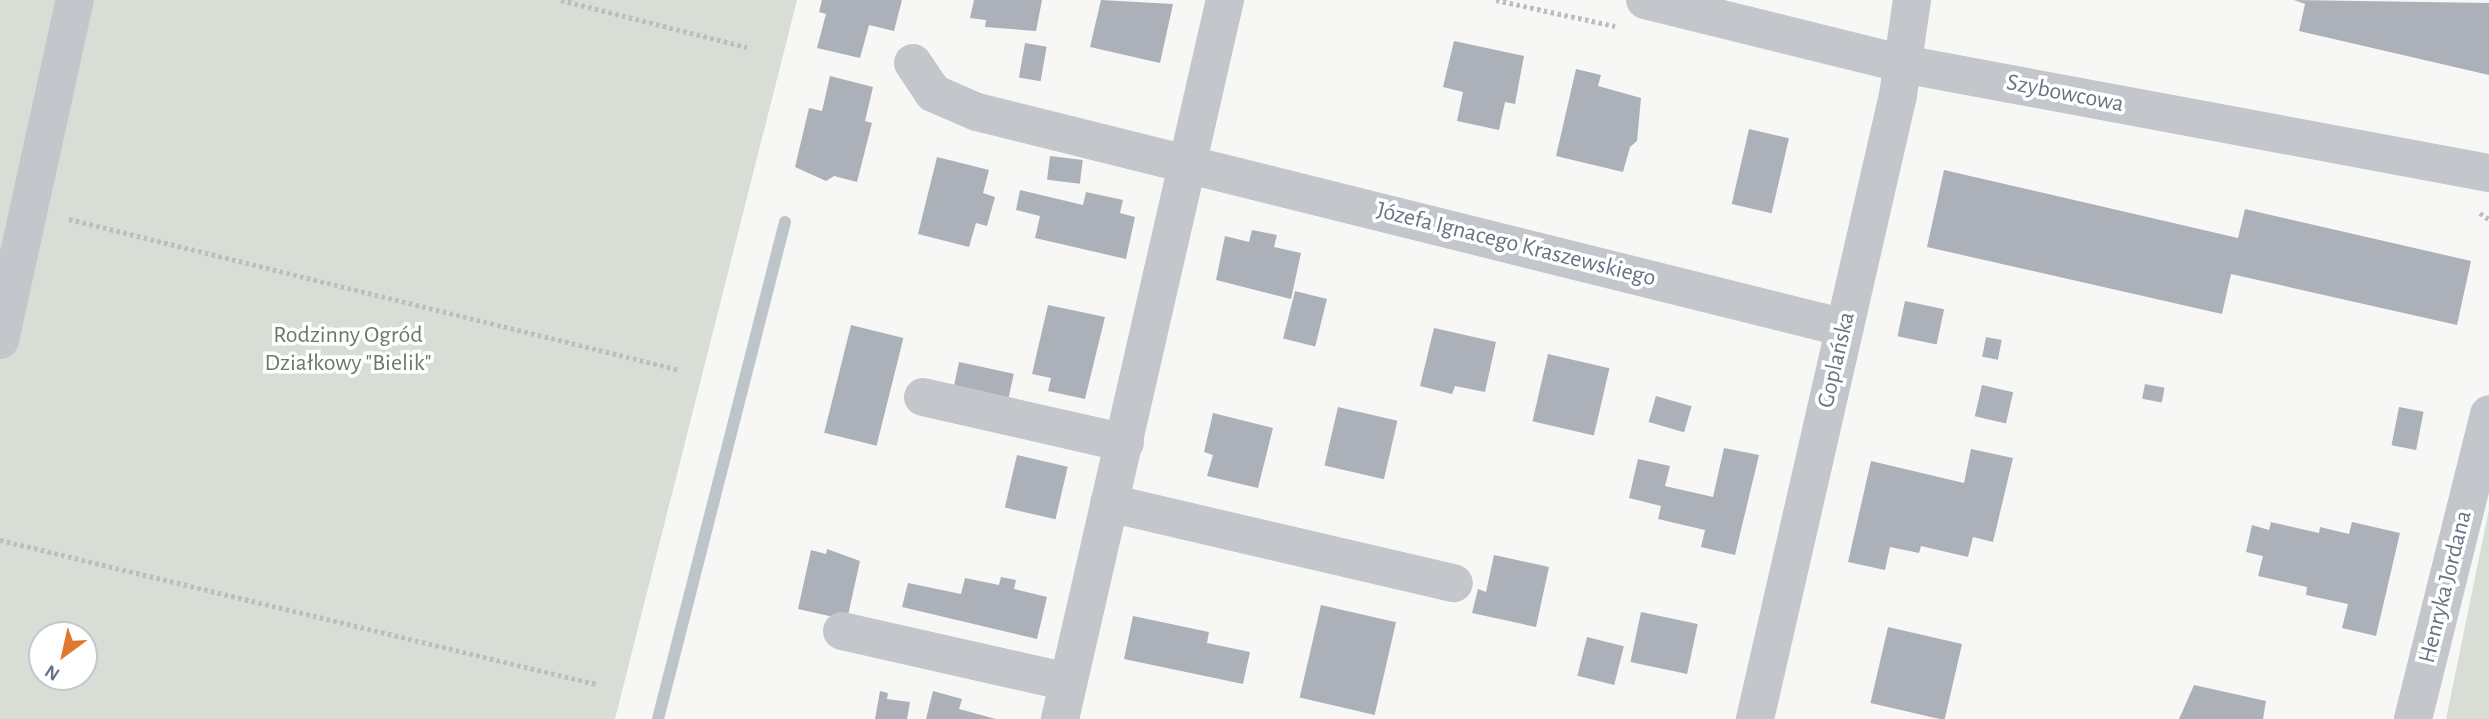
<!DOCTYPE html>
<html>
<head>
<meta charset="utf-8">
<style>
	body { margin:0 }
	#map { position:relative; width:2489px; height:719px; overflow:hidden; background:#f7f8f5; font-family:"Alegreya Sans",sans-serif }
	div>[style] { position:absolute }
	.green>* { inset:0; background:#d8ded6 }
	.stream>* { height:12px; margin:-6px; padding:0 6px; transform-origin:6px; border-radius:6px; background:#bdc5cb }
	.building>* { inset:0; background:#acb1b9; transform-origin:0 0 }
	.path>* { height:4.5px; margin-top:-2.25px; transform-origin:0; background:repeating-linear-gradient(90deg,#bbbdc0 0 3.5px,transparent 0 7px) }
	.minor>* { height:38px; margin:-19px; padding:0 19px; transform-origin:19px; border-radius:19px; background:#c3c6ca }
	span { translate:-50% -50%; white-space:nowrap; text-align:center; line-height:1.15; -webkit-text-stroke:7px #fff; paint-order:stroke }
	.street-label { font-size:24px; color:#687385 }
	.park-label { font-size:24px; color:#677c66 }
	.north { position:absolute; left:28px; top:621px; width:70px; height:70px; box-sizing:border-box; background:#fff; border:2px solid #c3c7ce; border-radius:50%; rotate:213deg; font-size:19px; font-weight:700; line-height:28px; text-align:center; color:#687385 }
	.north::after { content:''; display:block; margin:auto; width:24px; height:32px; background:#dd782f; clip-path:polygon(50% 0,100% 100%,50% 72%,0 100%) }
</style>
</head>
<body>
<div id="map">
	<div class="green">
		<div style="clip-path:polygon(evenodd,0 0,797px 0,615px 719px,0 719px,0 0,42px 635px,84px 635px,84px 677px,42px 677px,42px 635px)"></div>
		<div style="clip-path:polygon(2489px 509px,2489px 719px,2446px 719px)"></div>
	</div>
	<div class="stream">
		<div style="left:658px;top:719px;width:513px;rotate:-75.67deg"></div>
	</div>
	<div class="building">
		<div style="clip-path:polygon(822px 0,902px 0,894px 31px,869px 25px,860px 58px,817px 48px,826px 14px,819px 12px)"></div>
		<div style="clip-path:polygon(974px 0,1042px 0,1036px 31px,985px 27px,986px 20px,970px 18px)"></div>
		<div style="clip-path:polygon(1101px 0,1173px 4px,1160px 63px,1090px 47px)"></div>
		<div style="clip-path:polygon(2294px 0,2489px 3px,2489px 75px,2299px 31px,2305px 4px)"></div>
		<div style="clip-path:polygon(1454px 41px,1524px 56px,1515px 104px,1505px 102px,1499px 130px,1457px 121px,1463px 92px,1443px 87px)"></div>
		<div style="left:1025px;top:43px;width:22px;height:35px;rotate:10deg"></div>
		<div style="clip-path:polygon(1576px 69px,1601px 75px,1598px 86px,1641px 98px,1637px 141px,1630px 147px,1623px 172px,1556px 156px)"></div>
		<div style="clip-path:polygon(830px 76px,873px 87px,865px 121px,872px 123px,857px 182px,834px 176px,826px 181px,795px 167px,809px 108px,822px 111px)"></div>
		<div style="left:1749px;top:129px;width:41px;height:77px;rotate:13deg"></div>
		<div style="left:1050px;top:156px;width:33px;height:24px;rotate:7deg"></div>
		<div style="clip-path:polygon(937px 157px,989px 170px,983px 193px,995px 197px,987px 226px,976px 223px,969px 247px,918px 234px)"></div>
		<div style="clip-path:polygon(1944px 170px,2238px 238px,2245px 209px,2471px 261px,2457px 325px,2231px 274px,2222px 314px,1927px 247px)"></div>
		<div style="clip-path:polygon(1020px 190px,1083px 205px,1086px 192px,1123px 200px,1120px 213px,1135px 217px,1126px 259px,1035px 238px,1040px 216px,1016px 210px)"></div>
		<div style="clip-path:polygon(1252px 230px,1277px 235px,1274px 247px,1301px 253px,1291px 299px,1216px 280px,1225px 236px,1249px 242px)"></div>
		<div style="left:1295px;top:291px;width:33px;height:49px;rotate:14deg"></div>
		<div style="left:1905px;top:301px;width:40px;height:36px;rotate:12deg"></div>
		<div style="clip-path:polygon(1048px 305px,1105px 317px,1085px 399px,1048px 391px,1051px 378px,1032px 374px)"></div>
		<div style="left:851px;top:325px;width:54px;height:111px;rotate:14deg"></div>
		<div style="clip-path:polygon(1434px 328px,1496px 342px,1485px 392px,1455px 386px,1452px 394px,1420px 386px)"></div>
		<div style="left:1986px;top:337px;width:16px;height:20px;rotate:11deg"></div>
		<div style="left:1548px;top:354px;width:63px;height:69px;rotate:13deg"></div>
		<div style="left:959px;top:362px;width:56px;height:26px;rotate:12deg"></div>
		<div style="left:2145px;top:384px;width:20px;height:15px;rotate:11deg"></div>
		<div style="left:1982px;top:385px;width:32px;height:32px;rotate:13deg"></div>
		<div style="left:1656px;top:396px;width:37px;height:27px;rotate:16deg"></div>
		<div style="left:1338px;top:407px;width:61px;height:60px;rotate:13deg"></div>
		<div style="left:2399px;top:407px;width:25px;height:39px;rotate:11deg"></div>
		<div style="clip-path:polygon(1213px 413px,1273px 428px,1258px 488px,1207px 476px,1213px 455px,1204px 452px)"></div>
		<div style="clip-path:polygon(1724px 448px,1759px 455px,1735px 555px,1701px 547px,1705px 530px,1658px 519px,1661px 506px,1629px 498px,1638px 459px,1670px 466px,1665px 486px,1713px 497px)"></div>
		<div style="clip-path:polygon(1971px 449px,2013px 458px,1993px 542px,1973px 537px,1968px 557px,1921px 546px,1919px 553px,1890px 547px,1885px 570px,1848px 562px,1871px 461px,1964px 483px)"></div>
		<div style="left:1017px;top:455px;width:52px;height:54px;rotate:13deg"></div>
		<div style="clip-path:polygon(2271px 522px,2319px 533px,2320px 527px,2349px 534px,2352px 522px,2400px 533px,2376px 636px,2342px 628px,2348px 604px,2306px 595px,2307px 587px,2258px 576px,2263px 556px,2246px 552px,2252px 525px,2269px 530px)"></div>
		<div style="clip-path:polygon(827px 549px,860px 561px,847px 620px,798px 609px,811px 550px,826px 554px)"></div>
		<div style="clip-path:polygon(1494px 555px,1549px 567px,1536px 627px,1472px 613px,1478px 589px,1486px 592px)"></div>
		<div style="clip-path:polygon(1001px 577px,1016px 580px,1014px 589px,1047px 597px,1037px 639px,902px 607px,908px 583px,961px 594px,965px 578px,999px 585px)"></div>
		<div style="left:1321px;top:605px;width:77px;height:95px;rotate:13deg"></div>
		<div style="left:1641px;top:612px;width:58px;height:51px;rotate:12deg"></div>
		<div style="clip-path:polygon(1133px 616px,1209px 632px,1207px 643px,1250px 652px,1243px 684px,1124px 659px)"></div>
		<div style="left:1888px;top:627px;width:76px;height:78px;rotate:13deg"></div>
		<div style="left:1587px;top:637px;width:38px;height:40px;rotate:14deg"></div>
		<div style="clip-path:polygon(2194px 685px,2266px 701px,2263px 719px,2179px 719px)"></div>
		<div style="clip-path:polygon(880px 691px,888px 693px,887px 699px,910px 702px,907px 719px,875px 719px)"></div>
		<div style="clip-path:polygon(933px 691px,962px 699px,959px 709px,996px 719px,926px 719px)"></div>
	</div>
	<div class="path">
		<div style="left:561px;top:0;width:192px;rotate:14.2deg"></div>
		<div style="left:1496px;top:0;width:122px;rotate:12.3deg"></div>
		<div style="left:2480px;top:213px;width:11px;rotate:34deg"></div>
		<div style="left:69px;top:219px;width:629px;rotate:13.88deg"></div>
		<div style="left:0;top:540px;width:613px;rotate:13.58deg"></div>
	</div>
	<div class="minor">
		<div style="left:1645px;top:0;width:266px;rotate:13.9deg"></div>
		<div style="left:1903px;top:64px;width:596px;rotate:10.54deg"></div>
		<div style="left:913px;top:63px;width:36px;rotate:56deg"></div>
		<div style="left:933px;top:93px;width:48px;rotate:23.4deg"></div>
		<div style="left:977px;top:112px;width:894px;rotate:13.97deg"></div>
		<div style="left:0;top:340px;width:348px;rotate:-77.6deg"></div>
		<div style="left:923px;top:397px;width:207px;rotate:12.8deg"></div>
		<div style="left:1109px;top:503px;width:354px;rotate:13.1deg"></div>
		<div style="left:842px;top:631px;width:232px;rotate:12.7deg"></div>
		<div style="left:1060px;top:719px;width:738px;rotate:-77.08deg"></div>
		<div style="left:1755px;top:719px;width:640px;rotate:-77.09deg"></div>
		<div style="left:1898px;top:95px;width:96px;rotate:-81.6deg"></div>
		<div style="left:2413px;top:719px;width:314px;rotate:-76deg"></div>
	</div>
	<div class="street-label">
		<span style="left:2065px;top:94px;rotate:11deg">Szybowcowa</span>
		<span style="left:1516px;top:245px;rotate:14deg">Józefa Ignacego Kraszewskiego</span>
		<span style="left:1837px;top:360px;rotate:-77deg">Goplańska</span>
		<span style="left:2446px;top:587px;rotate:-76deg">Henryka Jordana</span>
	</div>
	<div class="park-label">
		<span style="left:348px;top:350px">Rodzinny Ogród<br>Działkowy "Bielik"</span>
	</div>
	<div class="north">N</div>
</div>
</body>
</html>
